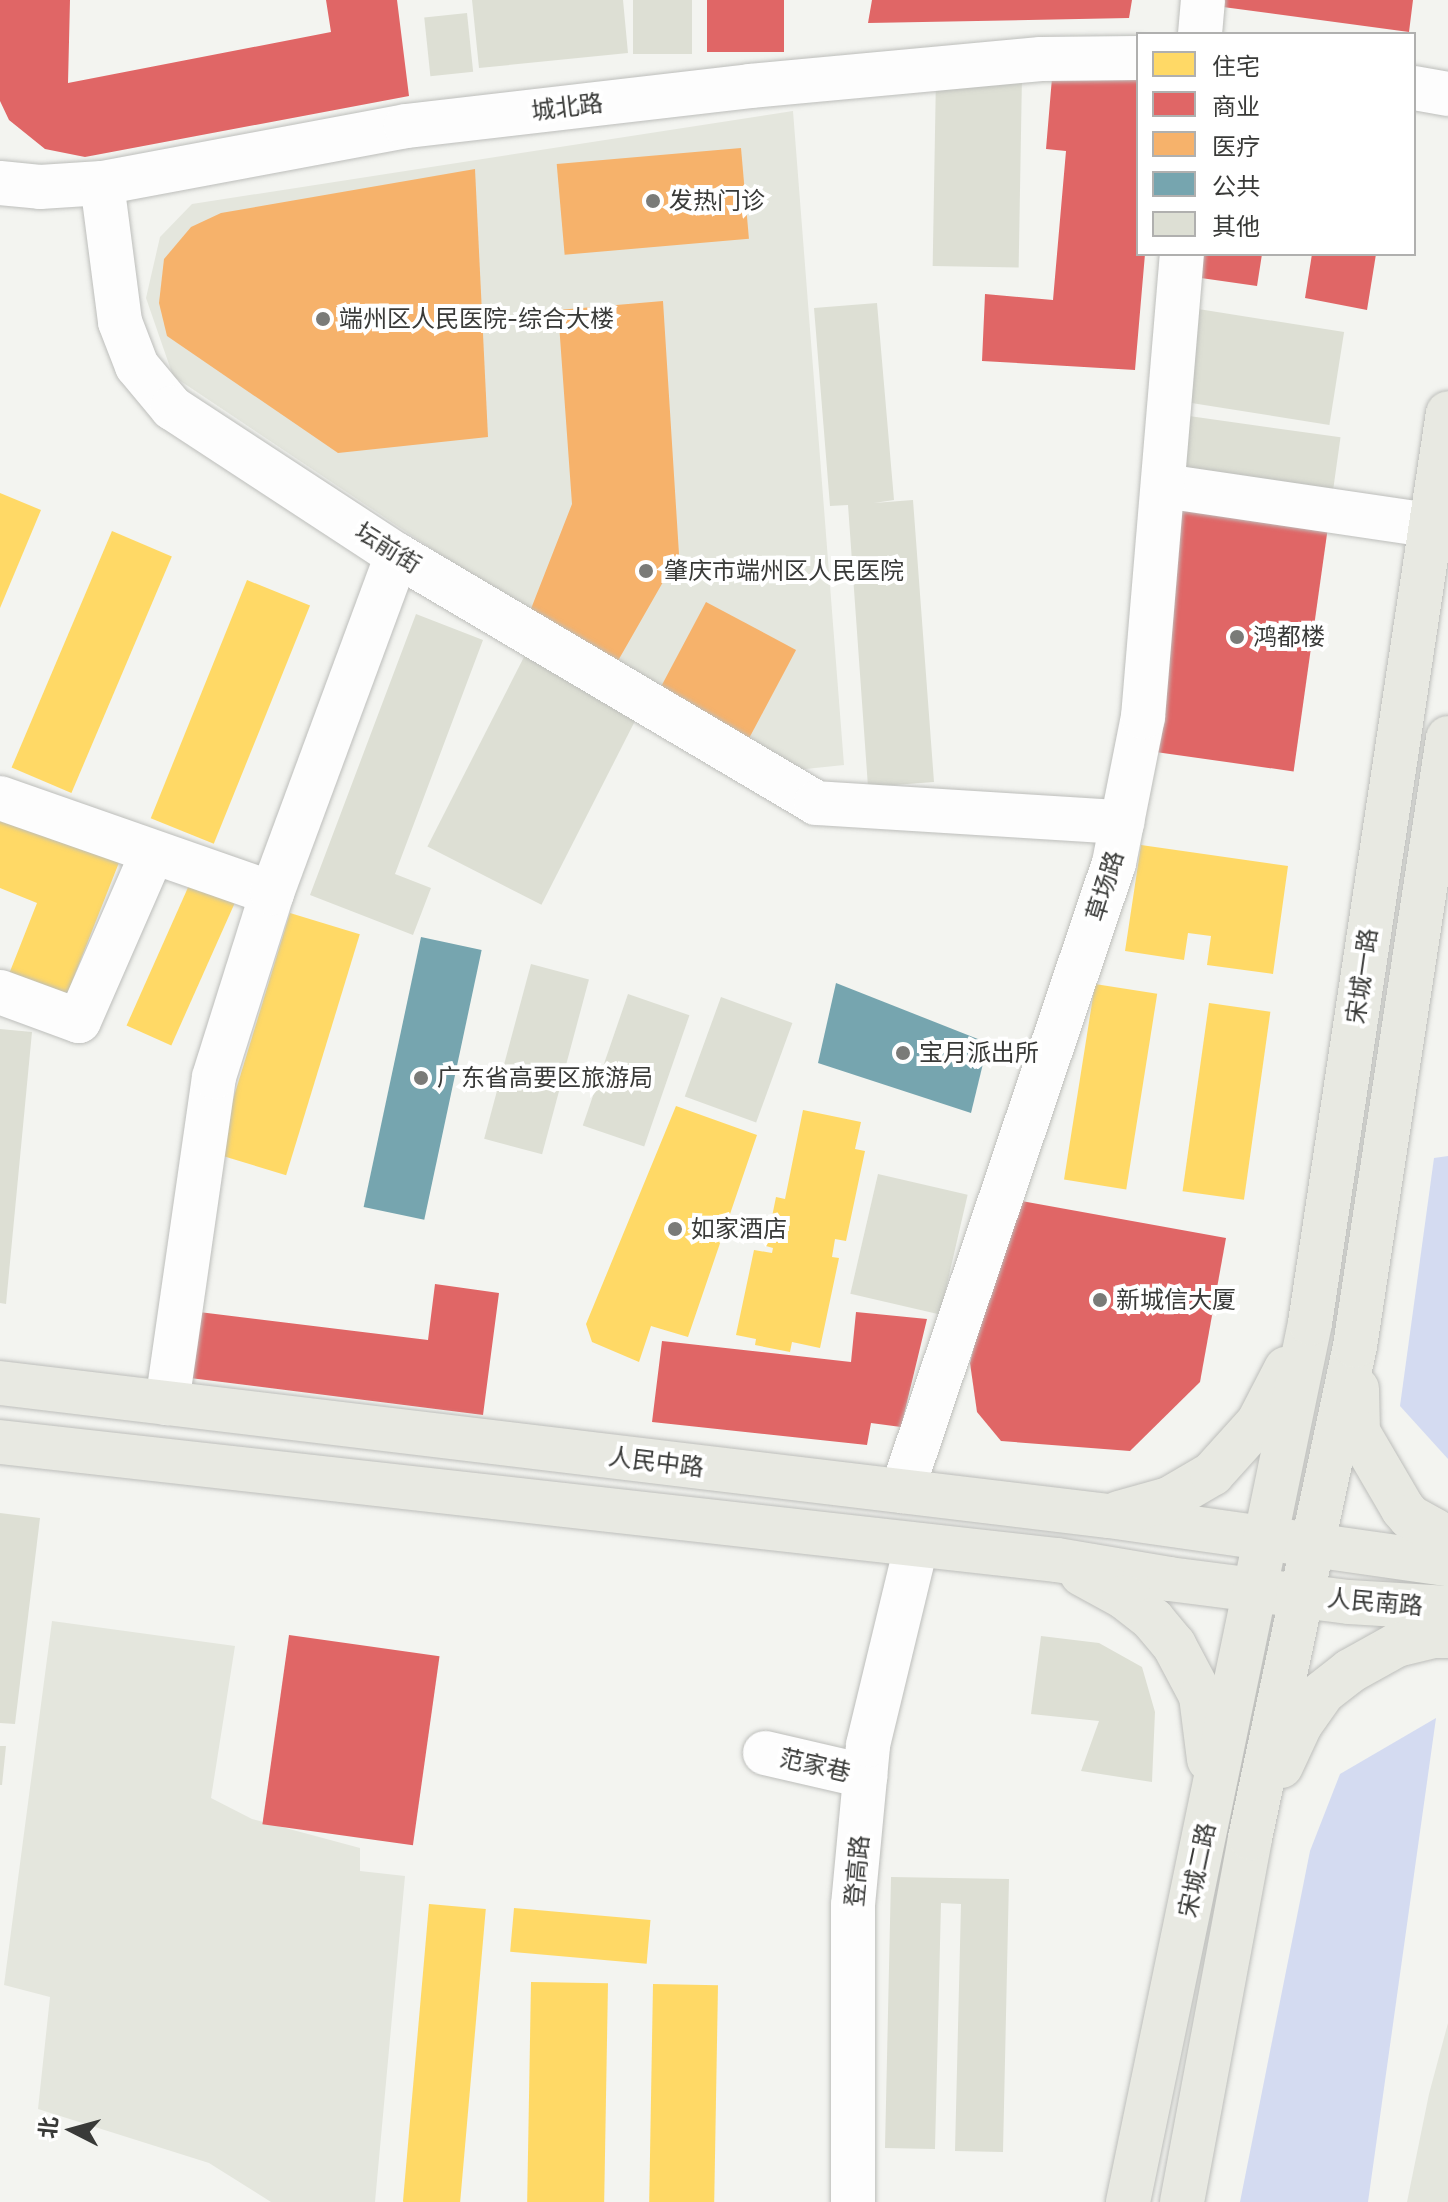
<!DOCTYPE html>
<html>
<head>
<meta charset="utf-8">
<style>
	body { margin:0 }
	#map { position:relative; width:1448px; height:2202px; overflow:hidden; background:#f3f4f0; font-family:Inter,"Noto Sans SC",sans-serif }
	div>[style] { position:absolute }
	.built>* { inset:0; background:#e4e6dd }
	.green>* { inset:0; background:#d4dbf1 }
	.homes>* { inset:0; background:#ffd966; transform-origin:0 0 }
	.shops>* { inset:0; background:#e06666; transform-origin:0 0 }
	.health>* { inset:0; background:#f6b26b; transform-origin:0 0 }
	.public>* { inset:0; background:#76a5af; transform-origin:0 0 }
	.building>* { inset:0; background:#dddfd4; transform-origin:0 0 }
	.roads { filter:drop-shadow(0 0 2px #bdbebb) drop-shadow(0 0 2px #bdbebb) }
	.minor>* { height:44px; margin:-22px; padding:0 22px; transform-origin:22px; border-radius:22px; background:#fdfdfd }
	.major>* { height:44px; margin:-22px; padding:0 22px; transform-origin:22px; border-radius:22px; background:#e8e9e2 }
	.dots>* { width:22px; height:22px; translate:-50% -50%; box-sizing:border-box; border:4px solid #fff; border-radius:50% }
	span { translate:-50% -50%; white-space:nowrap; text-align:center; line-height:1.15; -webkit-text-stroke:8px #fff; paint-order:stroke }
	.street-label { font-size:24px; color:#393a38 }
	.poi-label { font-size:24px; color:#393a38 }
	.left { translate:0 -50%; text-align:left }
	.legend { position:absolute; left:1136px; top:32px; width:280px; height:224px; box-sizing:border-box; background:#fff; border:2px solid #b0b0af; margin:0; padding:10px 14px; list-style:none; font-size:24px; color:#393a38 }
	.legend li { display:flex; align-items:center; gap:16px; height:40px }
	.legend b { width:40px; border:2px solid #b0b0af }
	.north { position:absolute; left:32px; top:2090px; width:80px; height:80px; -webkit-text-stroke:6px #fff; paint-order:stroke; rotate:276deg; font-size:22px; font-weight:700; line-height:32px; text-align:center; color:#393a38 }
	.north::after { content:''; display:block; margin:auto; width:28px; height:36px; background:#393a38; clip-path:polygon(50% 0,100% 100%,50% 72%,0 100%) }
</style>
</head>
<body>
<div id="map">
	<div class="built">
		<div style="clip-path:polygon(793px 111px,844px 765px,767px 773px,173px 376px,146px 298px,160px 237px,192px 204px)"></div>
		<div style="clip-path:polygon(52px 1621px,235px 1646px,211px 1798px,252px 1819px,360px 1848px,360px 1871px,405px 1876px,375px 2202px,271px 2202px,209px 2163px,38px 2109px,50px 1997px,4px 1985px)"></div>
		<div style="clip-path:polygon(1448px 2023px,1448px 2202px,1407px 2202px,1429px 2094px)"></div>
	</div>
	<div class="green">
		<div style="clip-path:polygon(1448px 1156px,1448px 1459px,1400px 1406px,1434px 1158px)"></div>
		<div style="clip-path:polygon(1436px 1718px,1368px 2202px,1240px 2202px,1310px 1851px,1340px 1774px)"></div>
	</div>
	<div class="homes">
		<div style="clip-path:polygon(0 493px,41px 510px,0 608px)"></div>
		<div style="left:112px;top:531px;width:65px;height:257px;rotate:23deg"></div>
		<div style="left:247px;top:580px;width:68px;height:257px;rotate:22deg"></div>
		<div style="clip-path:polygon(0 812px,120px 860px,66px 997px,9px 974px,37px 903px,0 888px)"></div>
		<div style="clip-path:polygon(1141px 845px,1288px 866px,1273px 974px,1207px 965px,1211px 936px,1188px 933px,1184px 960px,1125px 951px)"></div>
		<div style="left:190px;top:883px;width:49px;height:156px;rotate:24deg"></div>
		<div style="left:290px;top:913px;width:73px;height:252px;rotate:17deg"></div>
		<div style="left:1095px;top:984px;width:63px;height:198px;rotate:9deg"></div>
		<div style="left:1209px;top:1003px;width:62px;height:190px;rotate:8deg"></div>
		<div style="clip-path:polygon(676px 1106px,757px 1135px,688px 1337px,651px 1326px,639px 1362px,592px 1342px,586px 1324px)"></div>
		<div style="clip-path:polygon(803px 1110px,861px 1122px,855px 1149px,865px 1151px,846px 1241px,835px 1239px,832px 1257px,839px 1258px,820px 1348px,792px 1342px,790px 1352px,755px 1345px,756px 1339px,736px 1335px,754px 1250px,772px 1253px,773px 1248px,766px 1246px,776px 1197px,785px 1199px)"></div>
		<div style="left:429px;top:1904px;width:57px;height:299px;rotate:5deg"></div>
		<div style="left:514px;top:1908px;width:137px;height:44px;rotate:5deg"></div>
		<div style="left:531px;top:1982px;width:77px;height:220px;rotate:1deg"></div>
		<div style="left:653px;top:1984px;width:65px;height:218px;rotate:1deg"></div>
	</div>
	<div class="shops">
		<div style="clip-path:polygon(0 0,70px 0,68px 83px,331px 32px,326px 0,397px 0,409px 96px,85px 157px,45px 149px,9px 120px,0 101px)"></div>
		<div style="left:707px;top:0;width:77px;height:52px"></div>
		<div style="clip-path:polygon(872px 0,1132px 0,1129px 18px,868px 23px)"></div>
		<div style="clip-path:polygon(1208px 0,1413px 0,1409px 32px,1208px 5px)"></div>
		<div style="clip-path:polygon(1053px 66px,1128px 71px,1138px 82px,1138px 254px,1145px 254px,1135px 370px,982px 361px,985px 294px,1053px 300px,1066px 151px,1046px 149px)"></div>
		<div style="clip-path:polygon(1197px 254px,1262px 254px,1257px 286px,1194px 277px)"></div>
		<div style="clip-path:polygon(1312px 254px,1376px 254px,1367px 310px,1305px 298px)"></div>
		<div style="left:1180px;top:502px;width:150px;height:251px;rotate:8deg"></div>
		<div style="clip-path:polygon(1010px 1199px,1226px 1238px,1200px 1382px,1130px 1451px,1001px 1441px,977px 1412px,970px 1363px)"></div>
		<div style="clip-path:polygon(435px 1284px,499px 1293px,483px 1415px,190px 1378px,199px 1312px,428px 1340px)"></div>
		<div style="clip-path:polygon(856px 1312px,927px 1319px,901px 1427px,871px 1423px,867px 1445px,652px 1422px,662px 1341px,851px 1362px)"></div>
		<div style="left:289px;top:1635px;width:152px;height:191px;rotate:8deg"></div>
	</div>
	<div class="health">
		<div style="left:741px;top:148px;width:91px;height:185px;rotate:85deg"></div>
		<div style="clip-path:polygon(475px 169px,488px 437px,338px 453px,167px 336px,159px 303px,164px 259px,191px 227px,221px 213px)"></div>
		<div style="clip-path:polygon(663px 301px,679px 554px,615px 666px,527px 619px,572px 504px,558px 310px)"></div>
		<div style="left:706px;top:602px;width:102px;height:114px;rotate:28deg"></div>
	</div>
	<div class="public">
		<div style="left:421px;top:937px;width:62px;height:276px;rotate:12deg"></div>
		<div style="clip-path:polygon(836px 983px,988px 1043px,971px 1113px,818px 1063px)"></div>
	</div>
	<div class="building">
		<div style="clip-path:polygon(472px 0,623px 0,628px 53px,479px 68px)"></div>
		<div style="left:633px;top:0;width:59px;height:54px"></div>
		<div style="left:467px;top:13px;width:59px;height:43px;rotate:84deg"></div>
		<div style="left:936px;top:75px;width:86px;height:191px;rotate:1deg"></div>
		<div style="clip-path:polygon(877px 303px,894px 500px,874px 503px,913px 500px,934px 782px,868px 787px,848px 505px,830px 506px,814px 308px)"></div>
		<div style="left:1192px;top:308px;width:154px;height:94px;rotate:9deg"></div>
		<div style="left:1189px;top:416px;width:153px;height:64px;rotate:8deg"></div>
		<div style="clip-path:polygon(416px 614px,483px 640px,395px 874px,431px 888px,413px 935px,310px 895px)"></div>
		<div style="left:525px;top:655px;width:128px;height:215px;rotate:27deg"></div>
		<div style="left:531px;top:964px;width:60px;height:181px;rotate:15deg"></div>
		<div style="left:628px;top:994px;width:65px;height:139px;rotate:19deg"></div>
		<div style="left:721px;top:997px;width:76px;height:106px;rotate:20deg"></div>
		<div style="clip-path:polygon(0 1029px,32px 1032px,6px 1304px,0 1303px)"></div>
		<div style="left:878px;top:1174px;width:92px;height:123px;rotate:13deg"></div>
		<div style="clip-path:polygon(0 1513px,40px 1518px,15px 1724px,0 1723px)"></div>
		<div style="clip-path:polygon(1041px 1636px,1099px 1643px,1142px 1667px,1155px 1712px,1152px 1782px,1081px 1771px,1099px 1721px,1031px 1714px)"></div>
		<div style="clip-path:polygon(0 1746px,6px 1746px,2px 1785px,0 1785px)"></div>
		<div style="clip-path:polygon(891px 1877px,1009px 1879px,1003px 2152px,955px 2151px,961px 1904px,941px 1903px,935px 2149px,885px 2148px)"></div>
	</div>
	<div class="roads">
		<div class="minor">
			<div style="left:1200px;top:34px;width:34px;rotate:-85deg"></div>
			<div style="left:1414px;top:88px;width:35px;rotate:10deg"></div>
			<div style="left:0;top:183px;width:40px;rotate:5.7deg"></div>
			<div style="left:40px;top:187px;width:62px;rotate:-3.7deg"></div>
			<div style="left:102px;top:183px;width:309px;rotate:-10.6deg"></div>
			<div style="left:406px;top:126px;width:346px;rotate:-6.6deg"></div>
			<div style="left:750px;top:86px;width:292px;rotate:-5.3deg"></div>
			<div style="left:1041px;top:59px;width:97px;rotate:-0.6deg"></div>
			<div style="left:102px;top:183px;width:140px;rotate:82.6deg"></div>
			<div style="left:120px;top:322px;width:47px;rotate:68.9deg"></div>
			<div style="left:137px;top:366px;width:55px;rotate:50.2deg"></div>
			<div style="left:172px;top:408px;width:269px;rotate:33.2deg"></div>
			<div style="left:397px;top:555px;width:487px;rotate:30.6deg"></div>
			<div style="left:816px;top:803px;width:307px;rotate:3.6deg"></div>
			<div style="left:1164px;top:486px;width:268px;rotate:8.4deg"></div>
			<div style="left:0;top:798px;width:288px;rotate:19.3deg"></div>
			<div style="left:0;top:992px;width:84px;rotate:20.2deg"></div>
			<div style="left:79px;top:1021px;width:184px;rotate:-66.4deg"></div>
			<div style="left:167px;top:1403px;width:329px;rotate:-81.8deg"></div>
			<div style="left:214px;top:1077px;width:193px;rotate:-72.5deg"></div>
			<div style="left:272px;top:893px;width:360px;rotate:-69.7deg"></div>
			<div style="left:902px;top:1491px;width:663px;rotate:-71.35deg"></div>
			<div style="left:1114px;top:863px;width:149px;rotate:-78.8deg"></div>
			<div style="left:1143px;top:717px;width:465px;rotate:-85.2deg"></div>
			<div style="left:765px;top:1753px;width:103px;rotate:13deg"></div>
			<div style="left:853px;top:2202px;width:297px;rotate:-90deg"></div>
			<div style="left:853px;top:1905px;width:161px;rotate:-84.6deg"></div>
			<div style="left:868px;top:1745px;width:204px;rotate:-76.4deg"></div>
		</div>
		<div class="major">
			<div style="left:0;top:1383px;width:1117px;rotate:6.84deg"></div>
			<div style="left:1109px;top:1516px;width:342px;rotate:8.1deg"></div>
			<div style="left:1357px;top:1389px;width:43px;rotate:88.7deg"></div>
			<div style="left:1358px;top:1432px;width:89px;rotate:59.7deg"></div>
			<div style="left:1403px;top:1509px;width:11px;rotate:49deg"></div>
			<div style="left:1410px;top:1517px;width:29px;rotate:29deg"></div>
			<div style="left:0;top:1442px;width:1064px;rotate:6.37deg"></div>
			<div style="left:1057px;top:1560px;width:114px;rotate:9.6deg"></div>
			<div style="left:1169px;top:1579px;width:181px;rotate:7.3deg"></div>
			<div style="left:1349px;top:1602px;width:99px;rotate:3.5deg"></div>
			<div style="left:1119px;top:1513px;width:52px;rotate:-15.6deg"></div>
			<div style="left:1169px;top:1499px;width:50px;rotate:-30.2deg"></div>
			<div style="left:1212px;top:1474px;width:69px;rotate:-48deg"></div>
			<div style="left:1258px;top:1423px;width:61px;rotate:-62.6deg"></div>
			<div style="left:1082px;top:1574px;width:48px;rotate:28.7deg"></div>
			<div style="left:1124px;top:1597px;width:37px;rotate:38deg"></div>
			<div style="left:1153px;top:1620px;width:33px;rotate:50deg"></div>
			<div style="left:1174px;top:1645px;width:58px;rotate:62.1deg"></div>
			<div style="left:1201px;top:1696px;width:64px;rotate:82.8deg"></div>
			<div style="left:1281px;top:1766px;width:45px;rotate:-65.1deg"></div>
			<div style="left:1300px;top:1725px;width:39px;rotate:-55deg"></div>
			<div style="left:1322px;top:1693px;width:36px;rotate:-38deg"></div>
			<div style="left:1350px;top:1671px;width:54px;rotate:-29deg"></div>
			<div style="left:1397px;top:1645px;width:36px;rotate:-14deg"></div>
			<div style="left:1432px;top:1636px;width:16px"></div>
			<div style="left:1128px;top:2202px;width:898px;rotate:-78.3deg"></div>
			<div style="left:1310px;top:1323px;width:920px;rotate:-81.38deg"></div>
			<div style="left:1182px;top:2202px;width:370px;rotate:-79.4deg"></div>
			<div style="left:1250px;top:1838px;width:503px;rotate:-77.95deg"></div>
			<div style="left:1355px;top:1346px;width:615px;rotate:-81.3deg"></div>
		</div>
	</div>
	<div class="dots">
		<div style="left:653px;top:201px;background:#7a7b78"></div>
		<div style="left:323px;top:319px;background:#7a7b78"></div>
		<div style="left:646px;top:571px;background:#7a7b78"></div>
		<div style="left:1237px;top:637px;background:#7a7b78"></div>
		<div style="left:903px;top:1053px;background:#7a7b78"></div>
		<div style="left:421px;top:1078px;background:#7a7b78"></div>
		<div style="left:675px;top:1229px;background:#7a7b78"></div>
		<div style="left:1100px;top:1300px;background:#7a7b78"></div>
	</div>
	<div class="street-label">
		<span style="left:567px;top:107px;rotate:-7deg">城北路</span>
		<span style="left:388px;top:548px;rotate:32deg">坛前街</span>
		<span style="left:1105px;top:886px;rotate:-73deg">草场路</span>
		<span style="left:1362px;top:976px;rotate:-82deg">宋城一路</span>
		<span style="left:656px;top:1462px;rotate:7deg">人民中路</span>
		<span style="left:1375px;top:1602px;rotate:5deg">人民南路</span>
		<span style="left:815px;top:1765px;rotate:13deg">范家巷</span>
		<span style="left:1197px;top:1870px;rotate:-78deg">宋城二路</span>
		<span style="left:857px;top:1871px;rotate:-85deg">登高路</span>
	</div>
	<div class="poi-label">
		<span class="left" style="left:669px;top:201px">发热门诊</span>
		<span class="left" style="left:339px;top:319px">端州区人民医院-综合大楼</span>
		<span class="left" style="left:664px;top:571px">肇庆市端州区人民医院</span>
		<span class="left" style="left:1253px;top:637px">鸿都楼</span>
		<span class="left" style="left:919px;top:1053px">宝月派出所</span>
		<span class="left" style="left:437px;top:1078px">广东省高要区旅游局</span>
		<span class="left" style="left:691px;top:1229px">如家酒店</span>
		<span class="left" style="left:1116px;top:1300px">新城信大厦</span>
	</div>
	<ul class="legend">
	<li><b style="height:22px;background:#ffd966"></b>住宅</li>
	<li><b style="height:22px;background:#e06666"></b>商业</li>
	<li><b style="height:22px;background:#f6b26b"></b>医疗</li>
	<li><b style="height:22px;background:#76a5af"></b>公共</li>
	<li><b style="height:22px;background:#dddfd4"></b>其他</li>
	</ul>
	<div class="north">北</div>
</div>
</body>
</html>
